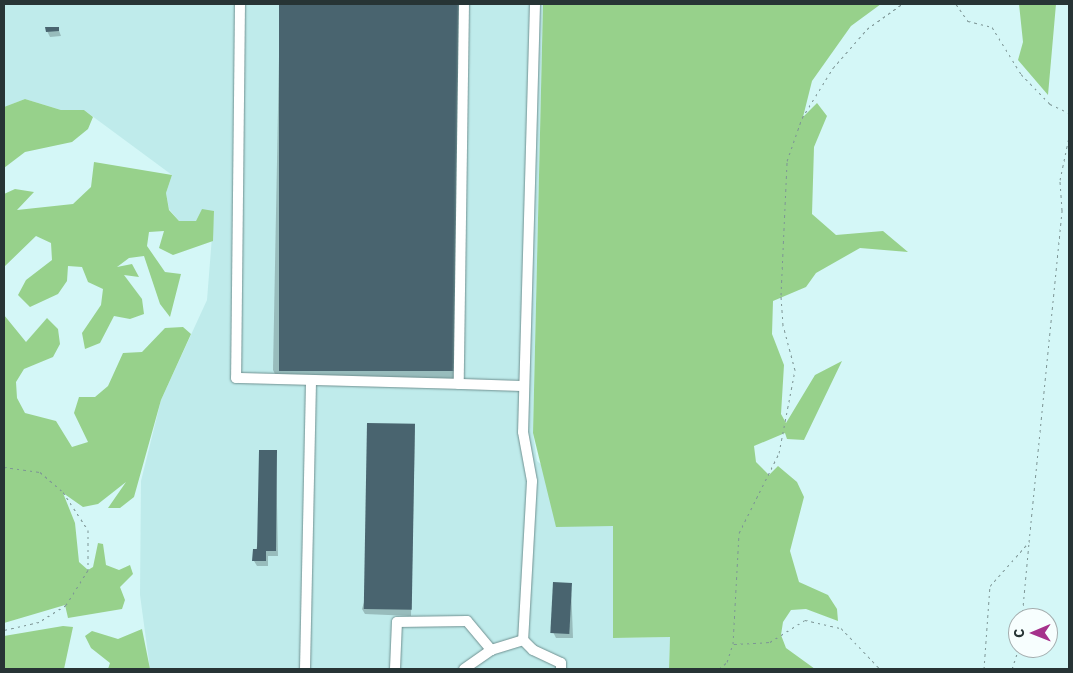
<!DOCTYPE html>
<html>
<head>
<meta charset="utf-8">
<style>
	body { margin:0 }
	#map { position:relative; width:1073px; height:673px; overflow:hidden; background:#d4f7f7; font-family:"IBM Plex Sans",sans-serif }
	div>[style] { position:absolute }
	.built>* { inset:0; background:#bfebeb }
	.forest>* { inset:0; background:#97d18b }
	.shadow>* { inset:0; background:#0003 }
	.building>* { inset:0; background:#49646f; transform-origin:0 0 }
	.path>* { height:1px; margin-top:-0.5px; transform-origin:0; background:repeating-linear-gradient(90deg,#7d9595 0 2.5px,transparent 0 6.5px) }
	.roads { filter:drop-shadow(0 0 1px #6f9090) drop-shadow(0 0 1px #6f9090) }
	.minor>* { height:10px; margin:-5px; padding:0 5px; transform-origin:5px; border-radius:5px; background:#fff }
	span { translate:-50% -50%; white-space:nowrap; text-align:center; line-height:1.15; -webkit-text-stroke:5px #f7fefe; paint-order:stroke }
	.frame { position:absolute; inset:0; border:5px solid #273435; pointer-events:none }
	.north { position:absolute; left:1008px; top:608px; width:50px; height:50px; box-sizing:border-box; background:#f7fefe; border:1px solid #a4adae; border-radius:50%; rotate:269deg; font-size:14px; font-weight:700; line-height:20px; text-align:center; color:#273435 }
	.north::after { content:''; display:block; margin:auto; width:18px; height:22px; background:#a5318b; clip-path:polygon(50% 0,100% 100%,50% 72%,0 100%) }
</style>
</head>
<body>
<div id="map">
	<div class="built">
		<div style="clip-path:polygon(4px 4px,543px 4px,533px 433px,537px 461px,613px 526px,613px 638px,670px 637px,669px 669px,150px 669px,140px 595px,141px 481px,161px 400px,207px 300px,214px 211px,196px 221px,179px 221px,169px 209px,166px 193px,172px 175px,84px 110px,61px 110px,25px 99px,4px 107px)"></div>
	</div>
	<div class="forest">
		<div style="clip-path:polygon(543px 4px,881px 4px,851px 26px,812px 81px,803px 117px,817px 103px,827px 116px,814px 147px,812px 214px,836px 235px,883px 231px,908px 252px,860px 248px,816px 273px,806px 287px,773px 301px,772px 334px,784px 365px,781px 414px,786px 423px,815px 375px,842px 361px,804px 440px,787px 439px,785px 433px,754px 446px,756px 462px,769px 475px,778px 466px,797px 482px,804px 497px,790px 551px,799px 582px,828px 595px,837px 609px,838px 621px,806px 609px,791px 610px,783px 622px,781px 635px,786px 648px,815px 669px,669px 669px,670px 637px,613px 638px,613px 526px,556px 527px,533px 433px)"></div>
		<div style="clip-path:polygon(1019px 4px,1056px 4px,1048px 95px,1018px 60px,1023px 42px)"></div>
		<div style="clip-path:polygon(25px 99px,61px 110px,84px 110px,93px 117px,88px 129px,72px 142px,25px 152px,4px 168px,4px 107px)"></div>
		<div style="clip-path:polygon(94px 162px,172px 175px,166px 193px,169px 210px,179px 221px,196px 221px,202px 209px,214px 211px,213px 241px,173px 255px,159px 248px,164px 231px,149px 232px,147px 246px,165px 272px,181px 274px,170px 317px,160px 304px,144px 256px,129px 258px,117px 267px,132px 264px,139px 277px,124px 275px,142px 299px,144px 314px,130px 319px,114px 316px,100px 343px,85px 349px,82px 333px,101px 305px,103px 289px,88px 282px,82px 267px,68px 266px,67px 281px,58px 294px,30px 307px,18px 295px,26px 280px,52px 260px,51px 243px,36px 236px,4px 267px,4px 194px,15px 189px,34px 192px,17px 210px,73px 204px,91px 187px)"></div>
		<div style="clip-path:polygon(4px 315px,26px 342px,47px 318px,58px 329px,60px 344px,53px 357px,24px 369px,16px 382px,17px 398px,25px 413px,56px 421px,72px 447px,88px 442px,74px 413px,79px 397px,95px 397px,108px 386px,123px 353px,142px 352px,165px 328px,183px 327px,191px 334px,161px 400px,134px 497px,120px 508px,108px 508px,126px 482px,98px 504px,83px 507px,63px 493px,75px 523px,79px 562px,88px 570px,93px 567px,98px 543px,103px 544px,106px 565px,119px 570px,130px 565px,133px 574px,120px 587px,125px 600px,122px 609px,68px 618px,65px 605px,4px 623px)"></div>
		<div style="clip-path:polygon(63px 626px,73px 627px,64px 669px,4px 669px,4px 636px)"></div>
		<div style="clip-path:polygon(142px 629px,150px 669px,108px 669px,110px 663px,91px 648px,85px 636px,92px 631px,118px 639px)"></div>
	</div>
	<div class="shadow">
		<div style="clip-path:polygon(280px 4px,463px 4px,455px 379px,276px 376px,273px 370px)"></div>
		<div style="clip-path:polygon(58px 28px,61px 36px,50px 37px,47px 31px)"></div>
		<div style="clip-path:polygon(415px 426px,411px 616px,365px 614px,362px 609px)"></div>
		<div style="clip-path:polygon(276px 452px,278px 556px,268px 556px,268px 566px,257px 566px,254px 561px)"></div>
		<div style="clip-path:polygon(571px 584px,573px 638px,556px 638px,553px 632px)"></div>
	</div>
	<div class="building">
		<div style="left:279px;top:4px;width:182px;height:367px"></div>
		<div style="clip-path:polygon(45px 27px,59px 27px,59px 31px,46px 32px)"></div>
		<div style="left:367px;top:423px;width:48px;height:186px;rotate:1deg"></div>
		<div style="clip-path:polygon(259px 450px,277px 450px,276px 551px,266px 551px,266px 561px,252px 561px,253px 549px,257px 549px)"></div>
		<div style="left:553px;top:582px;width:19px;height:51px;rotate:3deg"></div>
	</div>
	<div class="path">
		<div style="left:956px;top:4px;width:21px;rotate:55deg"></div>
		<div style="left:968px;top:21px;width:25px;rotate:14deg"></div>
		<div style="left:992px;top:27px;width:55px;rotate:58.3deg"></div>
		<div style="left:1021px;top:74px;width:42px;rotate:46deg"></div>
		<div style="left:1050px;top:104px;width:21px;rotate:25deg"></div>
		<div style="left:4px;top:467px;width:36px;rotate:8deg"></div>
		<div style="left:40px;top:472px;width:30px;rotate:41deg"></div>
		<div style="left:63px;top:492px;width:45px;rotate:56.7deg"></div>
		<div style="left:88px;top:530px;width:40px;rotate:90deg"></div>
		<div style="left:88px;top:570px;width:41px;rotate:122.2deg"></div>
		<div style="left:66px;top:605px;width:32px;rotate:148deg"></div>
		<div style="left:39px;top:622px;width:36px;rotate:167deg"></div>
		<div style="left:1022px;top:618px;width:75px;rotate:-84.7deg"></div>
		<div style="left:734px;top:644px;width:36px;rotate:-3deg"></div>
		<div style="left:770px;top:642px;width:41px;rotate:-32.2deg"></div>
		<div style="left:805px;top:620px;width:37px;rotate:13deg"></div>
		<div style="left:841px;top:628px;width:57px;rotate:46.4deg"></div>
		<div style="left:719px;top:669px;width:11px;rotate:-41deg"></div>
		<div style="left:727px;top:662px;width:19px;rotate:-72deg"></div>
		<div style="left:733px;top:644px;width:111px;rotate:-86.9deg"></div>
		<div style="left:739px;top:533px;width:89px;rotate:-63.4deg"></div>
		<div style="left:779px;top:453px;width:85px;rotate:-79.1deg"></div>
		<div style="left:795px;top:370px;width:47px;rotate:-104.9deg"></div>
		<div style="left:783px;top:325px;width:30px;rotate:-94deg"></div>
		<div style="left:781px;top:295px;width:134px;rotate:-87.4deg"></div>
		<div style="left:787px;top:161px;width:46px;rotate:-70.8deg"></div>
		<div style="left:802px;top:118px;width:59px;rotate:-58.2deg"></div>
		<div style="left:833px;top:68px;width:52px;rotate:-48.9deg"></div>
		<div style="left:867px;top:29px;width:43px;rotate:-35.5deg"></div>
		<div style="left:984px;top:669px;width:83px;rotate:-85.9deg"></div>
		<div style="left:990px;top:586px;width:59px;rotate:-48.4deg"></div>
		<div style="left:1029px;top:542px;width:334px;rotate:-84.3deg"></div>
		<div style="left:1062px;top:210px;width:30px;rotate:-94deg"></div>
		<div style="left:1060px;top:180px;width:44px;rotate:-78.2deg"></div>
		<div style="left:1012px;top:669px;width:22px;rotate:-72deg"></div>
	</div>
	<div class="roads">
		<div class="minor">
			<div style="left:240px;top:4px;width:374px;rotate:90.6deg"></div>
			<div style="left:236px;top:378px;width:223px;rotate:1.5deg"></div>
			<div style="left:464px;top:4px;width:380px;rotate:90.8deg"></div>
			<div style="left:459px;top:384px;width:65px;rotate:1.8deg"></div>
			<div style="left:535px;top:4px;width:428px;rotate:91.6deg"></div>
			<div style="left:523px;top:432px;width:50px;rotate:79.6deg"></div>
			<div style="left:532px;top:481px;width:159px;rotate:93.2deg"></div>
			<div style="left:523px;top:640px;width:14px;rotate:45deg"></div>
			<div style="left:533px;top:650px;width:31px;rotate:25deg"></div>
			<div style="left:561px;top:663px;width:6px;rotate:90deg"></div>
			<div style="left:305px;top:669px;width:289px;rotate:-88.8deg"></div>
			<div style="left:395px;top:669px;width:47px;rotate:-87.6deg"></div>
			<div style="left:397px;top:622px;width:70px;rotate:-0.8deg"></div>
			<div style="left:467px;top:621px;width:38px;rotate:50deg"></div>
			<div style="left:464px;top:669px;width:33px;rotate:-35deg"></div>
			<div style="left:491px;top:650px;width:34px;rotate:-17deg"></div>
		</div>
	</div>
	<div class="frame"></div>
	<div class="north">С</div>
</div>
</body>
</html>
